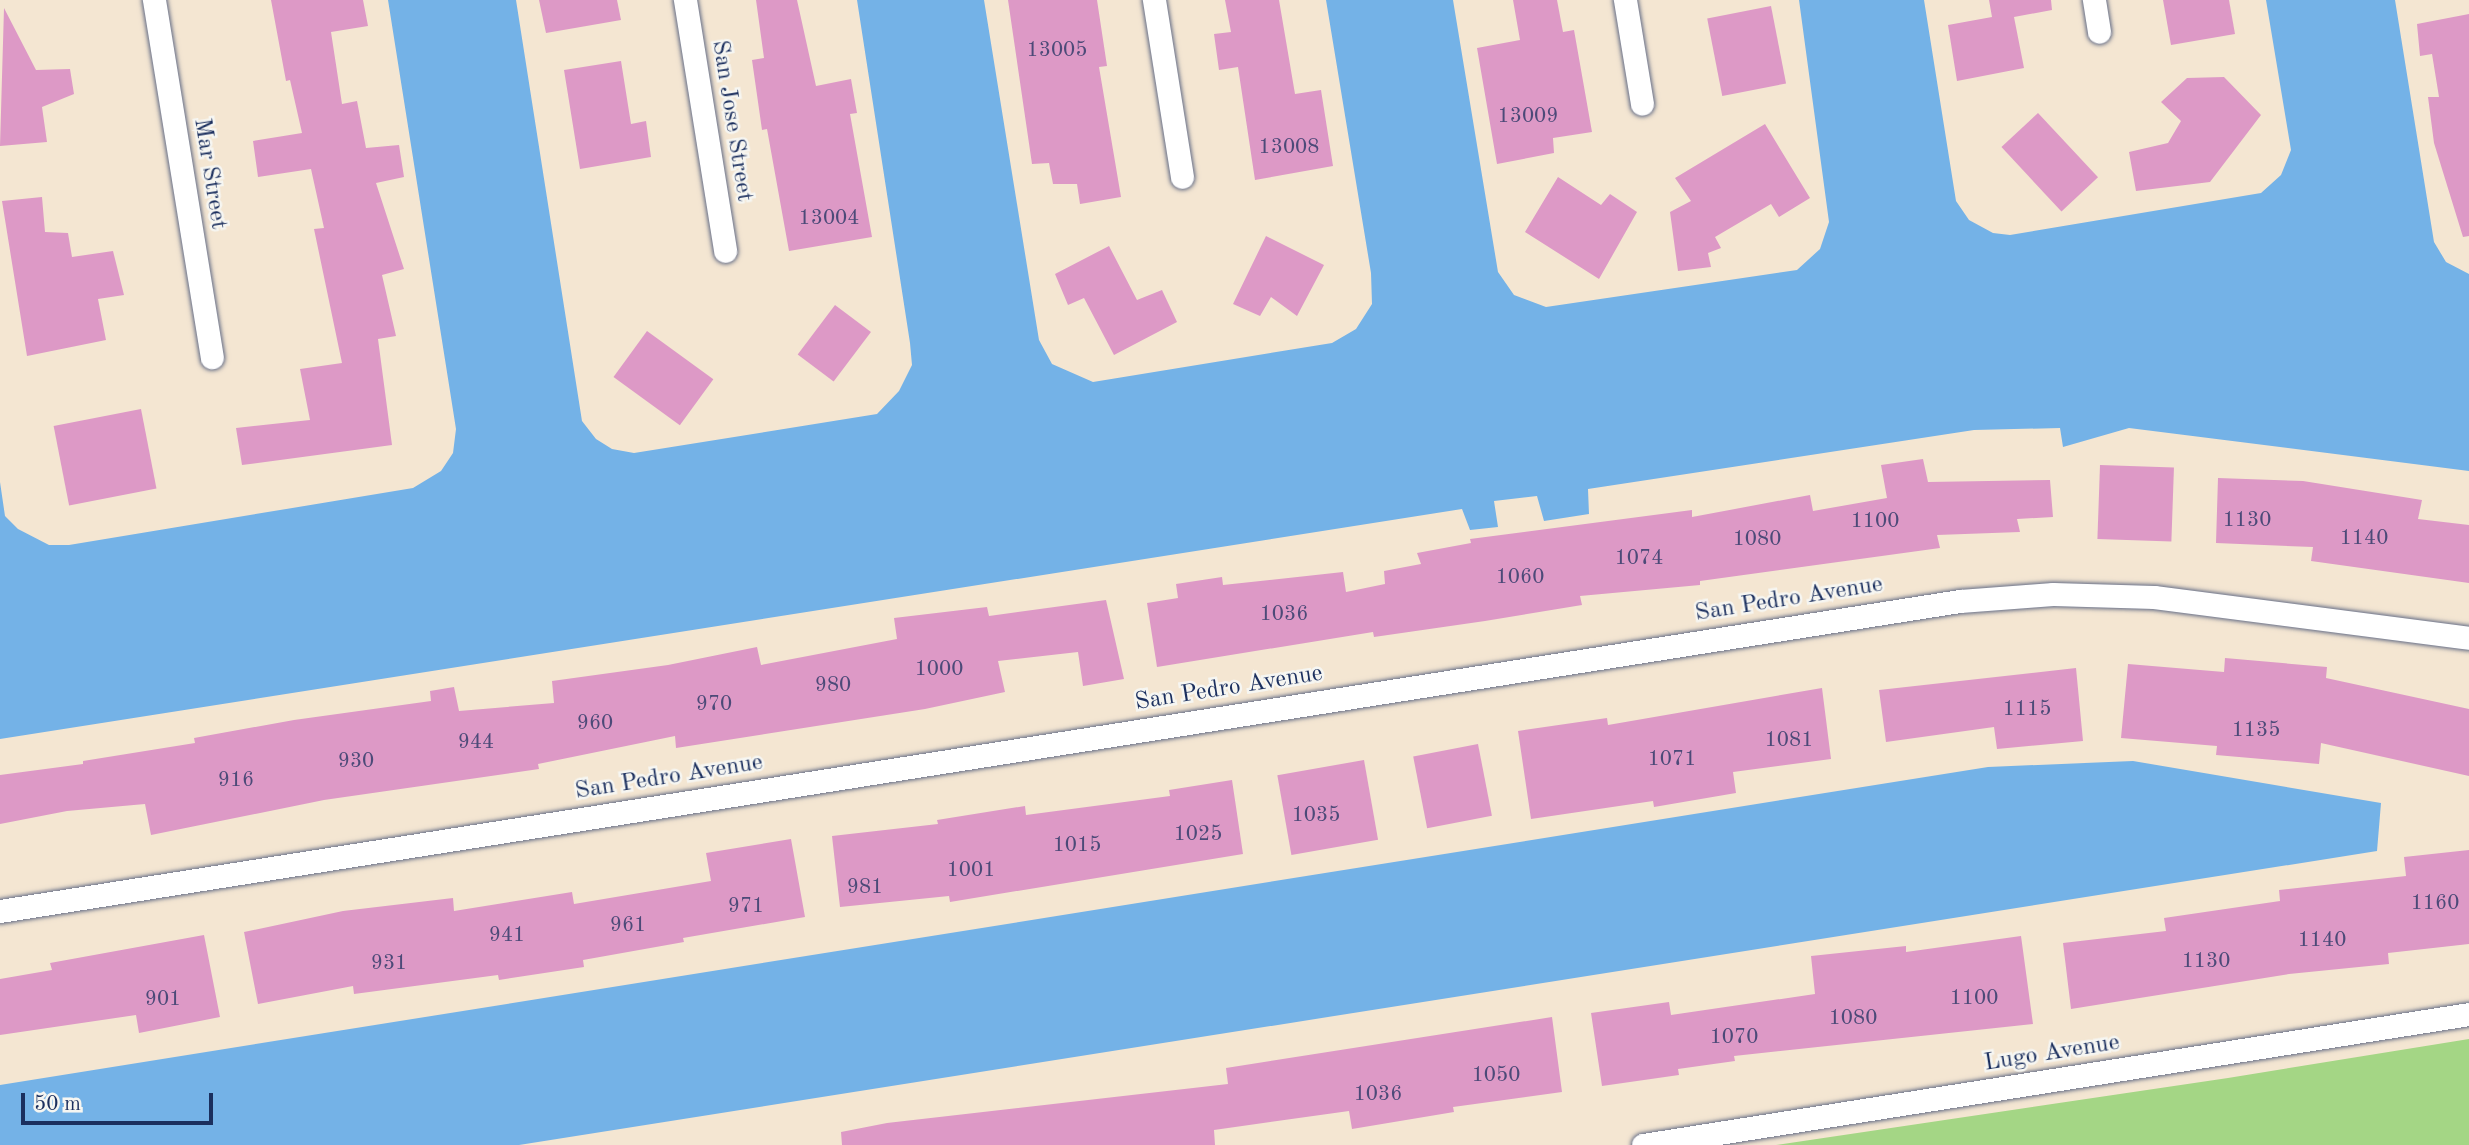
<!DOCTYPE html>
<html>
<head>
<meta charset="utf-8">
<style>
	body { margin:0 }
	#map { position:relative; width:2469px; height:1145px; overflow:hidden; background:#f4e6d2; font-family:"Old Standard TT",serif }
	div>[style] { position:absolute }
	.green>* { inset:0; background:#a4d685 }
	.water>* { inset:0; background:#74b2e7 }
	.building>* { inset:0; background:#dd99c6; transform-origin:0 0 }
	.roads { filter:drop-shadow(0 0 2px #676f87) drop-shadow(0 0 2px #676f87) }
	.street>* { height:23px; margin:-11.5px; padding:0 11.5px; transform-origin:11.5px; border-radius:11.5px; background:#fff }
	span { translate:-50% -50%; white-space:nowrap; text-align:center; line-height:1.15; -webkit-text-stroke:5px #f6f6f2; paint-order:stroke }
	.number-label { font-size:21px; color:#4c4a78 }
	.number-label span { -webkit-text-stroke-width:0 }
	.street-label { font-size:24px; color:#1b2f5e }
	.scale { position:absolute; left:21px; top:1093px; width:192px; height:32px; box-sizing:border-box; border:4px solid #1b2f5e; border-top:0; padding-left:9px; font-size:21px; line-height:24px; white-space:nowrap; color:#1b2f5e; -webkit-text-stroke:5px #f6f6f2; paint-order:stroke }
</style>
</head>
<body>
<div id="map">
	<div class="green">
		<div style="clip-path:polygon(2469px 1039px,2469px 1145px,1776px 1145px,2228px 1078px)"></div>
	</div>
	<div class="water">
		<div style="clip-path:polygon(388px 0,516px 0,582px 421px,596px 439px,612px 449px,634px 453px,877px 414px,899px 391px,912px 365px,910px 343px,857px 0,984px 0,1039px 340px,1052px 364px,1093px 382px,1332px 343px,1356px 329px,1372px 304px,1371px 273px,1326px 0,1453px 0,1498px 272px,1514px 295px,1546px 307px,1797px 270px,1820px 249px,1829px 222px,1799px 0,1924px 0,1956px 201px,1969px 220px,1993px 233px,2010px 235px,2261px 193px,2281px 175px,2291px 150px,2266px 0,2395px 0,2434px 242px,2446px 262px,2469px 274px,2469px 471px,2129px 428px,2063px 447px,2060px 428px,1974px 430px,1588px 489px,1589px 514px,1544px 521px,1537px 496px,1494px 501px,1498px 527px,1470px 530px,1462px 509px,0 739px,0 482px,5px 516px,18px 529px,49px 545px,69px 545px,413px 488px,441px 471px,453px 453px,456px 429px)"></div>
		<div style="clip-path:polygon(2133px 761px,2381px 803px,2377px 851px,519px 1145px,0 1145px,0 1085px,1988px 767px)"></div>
	</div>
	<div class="building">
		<div style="clip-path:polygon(271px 0,363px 0,368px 26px,331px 32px,342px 104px,357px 101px,366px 148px,399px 145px,404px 177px,376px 183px,404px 269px,382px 275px,396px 336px,378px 339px,392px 445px,242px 465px,236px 428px,310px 420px,300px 369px,342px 363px,314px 229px,324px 228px,311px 169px,258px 177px,253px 141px,302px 133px,290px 80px,286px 81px)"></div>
		<div style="clip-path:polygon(539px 0,617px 0,621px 20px,546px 33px)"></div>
		<div style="clip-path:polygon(756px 0,797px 0,816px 86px,851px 79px,857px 113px,850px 114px,872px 237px,789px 251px,767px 129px,762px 130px,752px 60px,764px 58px)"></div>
		<div style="clip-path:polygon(1008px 0,1097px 0,1107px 66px,1099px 67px,1121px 197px,1080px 204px,1077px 184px,1053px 184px,1049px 163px,1032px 164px)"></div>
		<div style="clip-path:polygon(1225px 0,1279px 0,1295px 94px,1321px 90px,1333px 166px,1255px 180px,1238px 67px,1219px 70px,1214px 34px,1231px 32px)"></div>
		<div style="clip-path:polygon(1513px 0,1557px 0,1563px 32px,1574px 30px,1592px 132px,1553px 138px,1554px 153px,1497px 164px,1477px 48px,1520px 40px)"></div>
		<div style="clip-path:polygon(1989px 0,2051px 0,2052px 10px,2014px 17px,2024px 68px,1957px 81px,1948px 25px,1992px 17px)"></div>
		<div style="clip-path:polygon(2163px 0,2229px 0,2235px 34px,2171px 45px)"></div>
		<div style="left:1771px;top:6px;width:79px;height:65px;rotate:79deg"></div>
		<div style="clip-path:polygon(4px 8px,36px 70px,70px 69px,74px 94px,42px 107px,47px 142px,0 146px)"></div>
		<div style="clip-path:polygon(2469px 14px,2469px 236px,2463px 237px,2434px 143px,2428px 97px,2439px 97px,2432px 54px,2420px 56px,2417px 24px)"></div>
		<div style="clip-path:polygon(621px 61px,631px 124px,646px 121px,651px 157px,580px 169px,564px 70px)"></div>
		<div style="clip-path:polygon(2224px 77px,2261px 115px,2210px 182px,2136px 191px,2129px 152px,2168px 143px,2181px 121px,2161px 102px,2187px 78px)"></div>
		<div style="left:2038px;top:113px;width:88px;height:50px;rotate:47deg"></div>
		<div style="clip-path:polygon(1765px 124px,1810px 198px,1779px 217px,1771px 204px,1715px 237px,1721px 248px,1708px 253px,1711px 267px,1678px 271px,1670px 212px,1691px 201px,1675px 178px)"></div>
		<div style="clip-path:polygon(1558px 177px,1601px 205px,1610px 194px,1637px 212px,1599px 279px,1525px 232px)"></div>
		<div style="clip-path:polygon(42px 197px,45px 232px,68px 233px,72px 257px,113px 251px,124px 295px,98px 299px,106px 340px,27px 356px,2px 201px)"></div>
		<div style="clip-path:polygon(1266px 236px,1324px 265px,1297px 316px,1271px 297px,1260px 316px,1233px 304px)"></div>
		<div style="clip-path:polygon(1109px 246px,1137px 300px,1162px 290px,1177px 322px,1114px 355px,1084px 298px,1068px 305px,1055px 274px)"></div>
		<div style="left:835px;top:305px;width:45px;height:62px;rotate:37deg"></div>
		<div style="left:647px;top:331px;width:82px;height:57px;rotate:36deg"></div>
		<div style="left:141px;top:409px;width:81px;height:89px;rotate:79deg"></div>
		<div style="clip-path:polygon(1923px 459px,1928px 482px,2050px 480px,2053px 517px,2017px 519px,2020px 532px,1937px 535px,1940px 548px,1700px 581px,1700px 585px,1580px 596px,1582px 605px,1485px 621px,1374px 637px,1373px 632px,1157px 667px,1147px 603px,1178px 598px,1176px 584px,1222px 577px,1223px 585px,1343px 572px,1346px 592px,1385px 584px,1384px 571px,1421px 564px,1417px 553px,1471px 543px,1470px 539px,1692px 510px,1692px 517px,1810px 495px,1813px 511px,1887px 498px,1881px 465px)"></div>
		<div style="left:2100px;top:465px;width:74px;height:74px;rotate:2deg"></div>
		<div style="clip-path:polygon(2218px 478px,2303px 481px,2422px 500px,2418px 519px,2469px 525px,2469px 583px,2311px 561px,2313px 547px,2216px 543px)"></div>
		<div style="clip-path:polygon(1106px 600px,1124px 679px,1083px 686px,1078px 652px,998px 661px,1005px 692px,925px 709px,676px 748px,675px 736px,538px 764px,539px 769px,324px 800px,151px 835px,145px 804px,67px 811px,0 824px,0 775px,83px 764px,83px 761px,195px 743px,194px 738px,294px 720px,431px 701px,430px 691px,454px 687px,459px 711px,554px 703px,552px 681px,668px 665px,757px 647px,761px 665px,897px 639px,894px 618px,987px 607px,989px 616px)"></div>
		<div style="clip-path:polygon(2225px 658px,2327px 667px,2326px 678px,2469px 709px,2469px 776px,2321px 743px,2319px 764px,2216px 755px,2217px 746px,2121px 738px,2128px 664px,2224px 672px)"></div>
		<div style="clip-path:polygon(2076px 668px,2083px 741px,1997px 749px,1994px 727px,1886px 742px,1879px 690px)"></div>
		<div style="clip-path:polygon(1822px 688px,1831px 759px,1733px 772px,1736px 793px,1654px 807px,1653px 801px,1531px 819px,1518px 731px,1607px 718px,1608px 725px)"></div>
		<div style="left:1478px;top:744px;width:73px;height:66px;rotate:79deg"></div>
		<div style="left:1364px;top:760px;width:81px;height:88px;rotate:80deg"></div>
		<div style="clip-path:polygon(1232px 780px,1243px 854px,950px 902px,949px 896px,840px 907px,832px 836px,938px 824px,937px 820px,1025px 806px,1026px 815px,1170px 796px,1169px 790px)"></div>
		<div style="clip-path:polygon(791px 839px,805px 917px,683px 938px,684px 942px,583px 960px,584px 967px,499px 980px,498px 975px,354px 994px,353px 986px,258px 1004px,244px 932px,343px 911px,453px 898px,454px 911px,572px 892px,574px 904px,711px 881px,706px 853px)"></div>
		<div style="clip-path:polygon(2469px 850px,2469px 944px,2388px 953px,2389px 964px,2289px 974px,2071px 1009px,2063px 943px,2166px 931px,2164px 918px,2280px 901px,2279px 890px,2406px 876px,2404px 857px)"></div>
		<div style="clip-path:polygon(204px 935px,220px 1017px,139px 1033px,136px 1015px,0 1035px,0 979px,52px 970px,50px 963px)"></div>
		<div style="clip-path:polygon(2021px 936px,2033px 1024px,1734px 1056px,1735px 1061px,1678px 1069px,1679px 1075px,1602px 1086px,1591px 1013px,1669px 1002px,1671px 1015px,1815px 994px,1811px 956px,1906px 946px,1906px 952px)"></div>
		<div style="clip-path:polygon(1552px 1017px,1562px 1092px,1453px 1107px,1454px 1112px,1352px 1129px,1349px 1111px,1214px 1130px,1215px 1145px,842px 1145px,841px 1132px,887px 1123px,1228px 1084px,1226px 1068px)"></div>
	</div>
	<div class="roads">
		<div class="street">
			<div style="left:154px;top:0;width:362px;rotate:80.8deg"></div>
			<div style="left:685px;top:0;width:254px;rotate:80.9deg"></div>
			<div style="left:1154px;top:0;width:179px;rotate:81deg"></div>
			<div style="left:1625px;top:0;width:105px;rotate:80.7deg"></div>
			<div style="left:2094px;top:0;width:32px;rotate:81deg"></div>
			<div style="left:0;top:911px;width:1984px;rotate:-8.99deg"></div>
			<div style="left:1960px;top:601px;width:93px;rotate:-4.3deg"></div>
			<div style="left:2053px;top:594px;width:101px;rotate:1.7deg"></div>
			<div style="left:2154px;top:597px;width:318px;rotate:7.4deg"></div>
			<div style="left:1643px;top:1145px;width:836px;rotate:-9.01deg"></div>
		</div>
	</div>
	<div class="number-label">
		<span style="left:1057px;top:51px">13005</span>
		<span style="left:1528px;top:117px">13009</span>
		<span style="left:1289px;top:148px">13008</span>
		<span style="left:829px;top:219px">13004</span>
		<span style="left:2247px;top:521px">1130</span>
		<span style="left:1875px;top:522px">1100</span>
		<span style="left:2364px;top:539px">1140</span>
		<span style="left:1757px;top:540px">1080</span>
		<span style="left:1639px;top:559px">1074</span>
		<span style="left:1520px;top:578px">1060</span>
		<span style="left:1284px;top:615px">1036</span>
		<span style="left:939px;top:670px">1000</span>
		<span style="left:833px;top:686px">980</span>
		<span style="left:714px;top:705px">970</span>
		<span style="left:2027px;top:710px">1115</span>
		<span style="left:595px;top:724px">960</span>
		<span style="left:2256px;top:731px">1135</span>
		<span style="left:1789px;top:741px">1081</span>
		<span style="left:476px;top:743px">944</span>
		<span style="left:1672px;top:760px">1071</span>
		<span style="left:356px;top:762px">930</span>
		<span style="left:236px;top:781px">916</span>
		<span style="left:1316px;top:816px">1035</span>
		<span style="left:1198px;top:835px">1025</span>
		<span style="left:1077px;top:846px">1015</span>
		<span style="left:971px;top:871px">1001</span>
		<span style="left:865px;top:888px">981</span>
		<span style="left:2435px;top:904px">1160</span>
		<span style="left:746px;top:907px">971</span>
		<span style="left:628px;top:926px">961</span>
		<span style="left:507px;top:936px">941</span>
		<span style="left:2322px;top:941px">1140</span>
		<span style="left:2206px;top:962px">1130</span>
		<span style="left:389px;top:964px">931</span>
		<span style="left:1974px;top:999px">1100</span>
		<span style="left:163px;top:1000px">901</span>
		<span style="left:1853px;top:1019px">1080</span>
		<span style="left:1734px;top:1038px">1070</span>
		<span style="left:1496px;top:1076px">1050</span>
		<span style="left:1378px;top:1095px">1036</span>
	</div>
	<div class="street-label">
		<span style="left:731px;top:121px;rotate:81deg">San Jose Street</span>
		<span style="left:209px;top:174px;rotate:81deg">Mar Street</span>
		<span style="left:1789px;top:600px;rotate:-9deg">San Pedro Avenue</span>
		<span style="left:1229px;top:689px;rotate:-9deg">San Pedro Avenue</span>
		<span style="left:669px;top:778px;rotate:-9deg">San Pedro Avenue</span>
		<span style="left:2052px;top:1054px;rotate:-9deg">Lugo Avenue</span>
	</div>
	<div class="scale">50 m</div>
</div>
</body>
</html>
